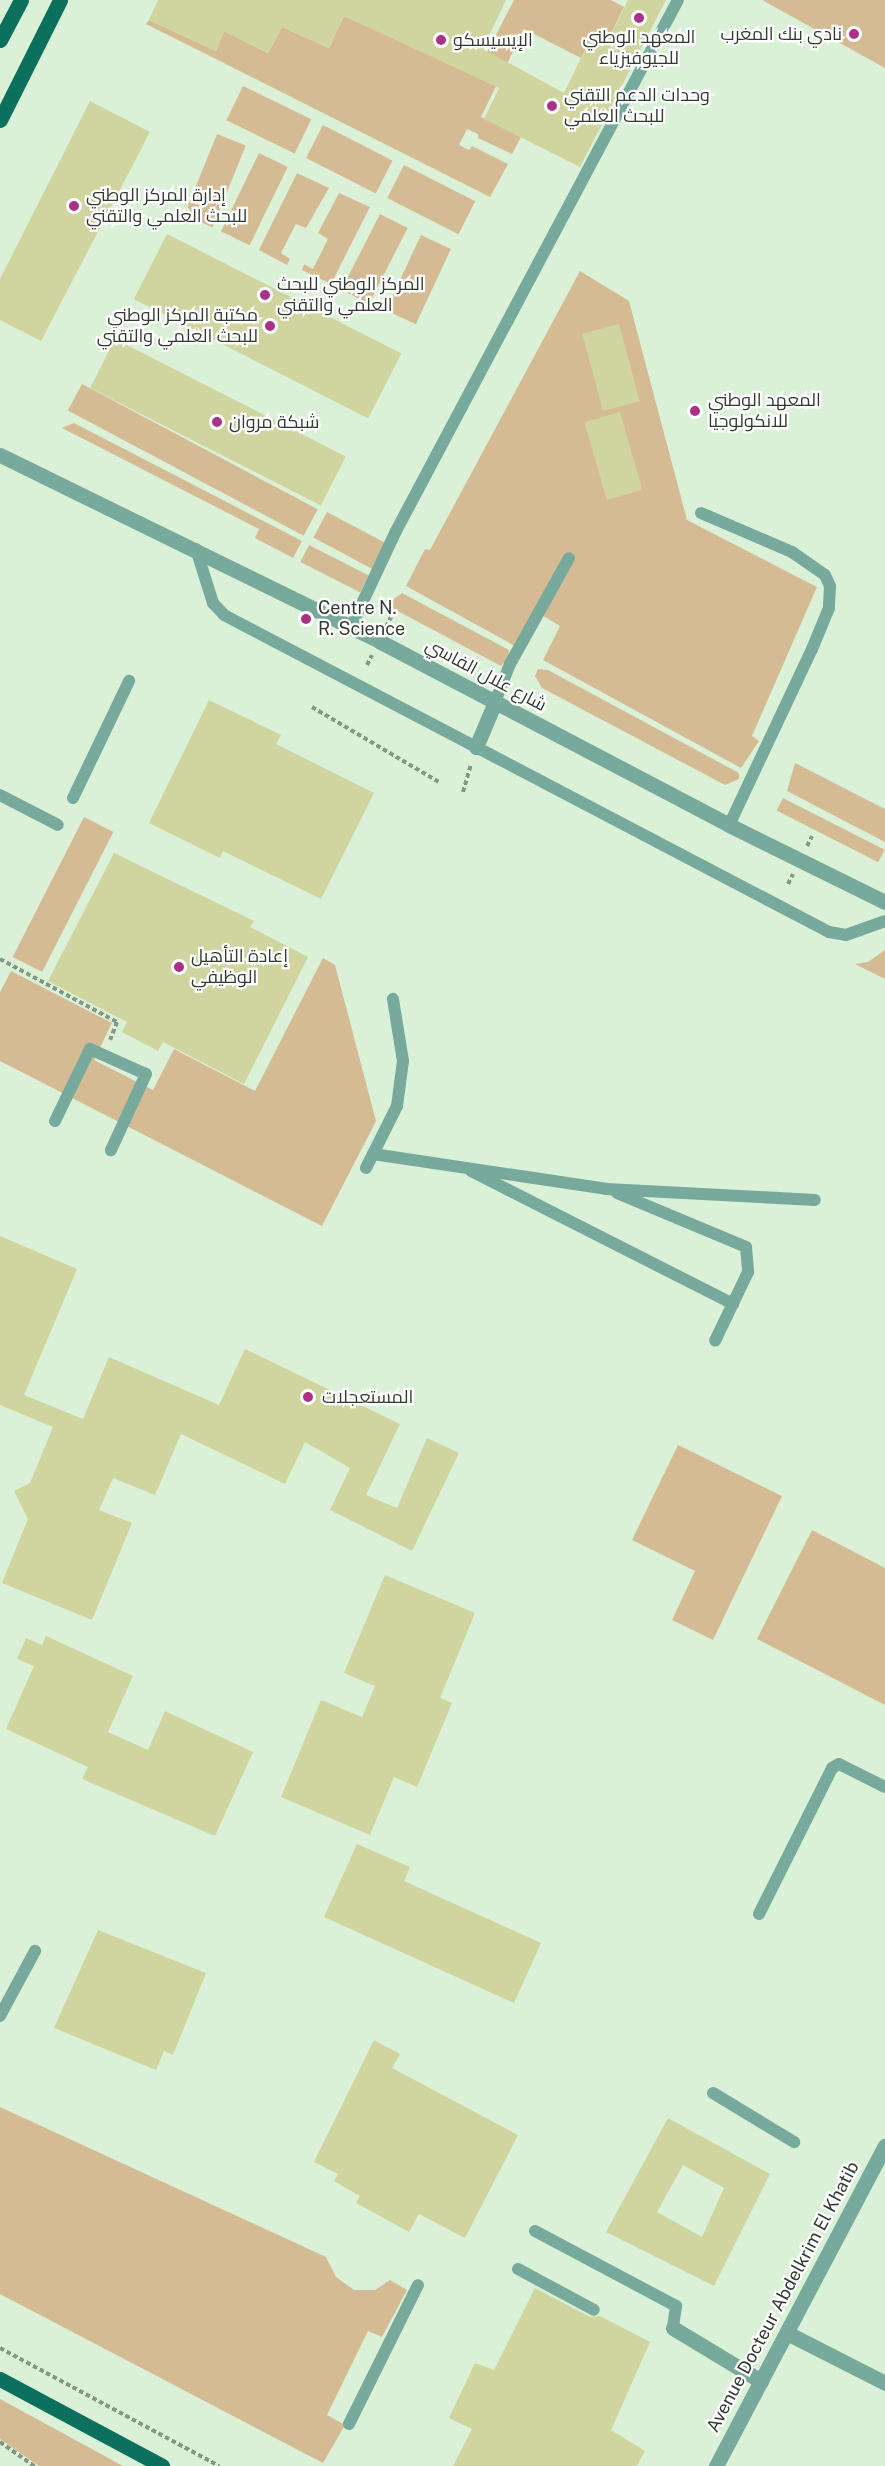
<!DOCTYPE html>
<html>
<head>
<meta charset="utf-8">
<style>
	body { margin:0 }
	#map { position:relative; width:885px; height:2466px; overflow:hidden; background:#daf1d8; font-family:"Public Sans",Cairo,sans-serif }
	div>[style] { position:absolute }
	.green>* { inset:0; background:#d5bb94; transform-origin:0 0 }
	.building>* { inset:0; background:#d0d49e; transform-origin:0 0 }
	.path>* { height:4px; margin-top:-2px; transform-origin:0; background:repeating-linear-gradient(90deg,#859684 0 4.5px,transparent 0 7.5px) }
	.service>* { height:12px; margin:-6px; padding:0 6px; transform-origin:6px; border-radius:6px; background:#77aa9c }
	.minor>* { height:15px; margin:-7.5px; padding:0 7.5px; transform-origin:7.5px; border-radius:7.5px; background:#77aa9c }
	.tertiary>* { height:15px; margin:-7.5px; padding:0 7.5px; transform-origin:7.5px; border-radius:7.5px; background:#77aa9c }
	.primary>* { height:15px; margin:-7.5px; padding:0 7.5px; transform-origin:7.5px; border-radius:7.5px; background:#0c705e }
	.dots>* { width:16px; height:16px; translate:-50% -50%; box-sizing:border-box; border:3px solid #fff; border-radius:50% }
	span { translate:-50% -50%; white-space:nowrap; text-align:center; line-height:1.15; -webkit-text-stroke:4.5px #fff; paint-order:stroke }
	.poi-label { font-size:18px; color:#313b31 }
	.right { translate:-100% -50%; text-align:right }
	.left { translate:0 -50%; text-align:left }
	.street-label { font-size:18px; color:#313b31 }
</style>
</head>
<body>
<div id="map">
	<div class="green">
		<div style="clip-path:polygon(514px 0,611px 0,624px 7px,608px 40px,593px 33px,581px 58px,524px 29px,481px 117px,521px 137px,512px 154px,478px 138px,478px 134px,467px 129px,459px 145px,469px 150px,472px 146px,508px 164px,490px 197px,146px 24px,149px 20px,216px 51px,224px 31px,268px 53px,282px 27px,329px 48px,344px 16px,475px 76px)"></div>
		<div style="clip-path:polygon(762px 0,885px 0,885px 68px)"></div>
		<div style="left:243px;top:86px;width:76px;height:38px;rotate:26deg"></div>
		<div style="left:323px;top:125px;width:78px;height:37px;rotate:27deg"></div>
		<div style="left:217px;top:134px;width:31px;height:88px;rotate:22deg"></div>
		<div style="left:259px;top:153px;width:32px;height:87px;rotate:26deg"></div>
		<div style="left:404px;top:165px;width:80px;height:37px;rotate:27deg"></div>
		<div style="clip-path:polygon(297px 173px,329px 188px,306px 228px,296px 224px,281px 253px,290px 259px,287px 265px,259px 250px)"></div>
		<div style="clip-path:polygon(339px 193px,370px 207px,331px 284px,302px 270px,304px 264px,313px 269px,328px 239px,318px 233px)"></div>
		<div style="left:380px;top:214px;width:31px;height:85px;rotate:27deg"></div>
		<div style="left:421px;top:235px;width:33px;height:83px;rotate:25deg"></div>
		<div style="clip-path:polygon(580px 271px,629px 301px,687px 520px,817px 587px,752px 736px,759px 741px,741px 768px,543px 660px,560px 626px,535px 611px,515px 646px,406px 586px,425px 549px,430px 550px)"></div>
		<div style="left:82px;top:384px;width:267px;height:30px;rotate:28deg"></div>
		<div style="clip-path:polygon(74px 423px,302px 541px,293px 558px,255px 538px,259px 529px,62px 428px)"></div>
		<div style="left:327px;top:512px;width:71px;height:29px;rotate:28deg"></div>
		<div style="left:309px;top:545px;width:67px;height:19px;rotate:27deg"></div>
		<div style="clip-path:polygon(402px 593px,509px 650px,508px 658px,501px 666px,392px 608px,394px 599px)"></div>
		<div style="clip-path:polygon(538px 669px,548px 670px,739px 773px,739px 779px,725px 785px,542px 688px,535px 676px)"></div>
		<div style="clip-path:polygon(795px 763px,885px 809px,885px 842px,787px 791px)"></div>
		<div style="left:783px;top:798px;width:114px;height:14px;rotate:27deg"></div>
		<div style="left:84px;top:817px;width:33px;height:157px;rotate:27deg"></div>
		<div style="clip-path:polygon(885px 950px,885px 979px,855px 964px,868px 962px)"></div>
		<div style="clip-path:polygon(323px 958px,335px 965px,376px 1121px,322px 1226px,0 1061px,0 992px,11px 971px,112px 1023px,94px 1060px,153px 1090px,174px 1049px,255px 1091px)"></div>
		<div style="clip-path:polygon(678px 1445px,782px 1496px,713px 1640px,672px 1620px,695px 1571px,632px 1540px)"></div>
		<div style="clip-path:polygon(812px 1530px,885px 1568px,885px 1705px,757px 1639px)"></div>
		<div style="clip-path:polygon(0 2107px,326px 2257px,336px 2277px,354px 2290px,375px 2290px,390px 2280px,407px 2290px,382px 2337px,368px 2331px,327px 2415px,345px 2425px,323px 2463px,0 2294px)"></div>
		<div style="clip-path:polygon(0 2399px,123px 2466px,39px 2466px,0 2439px)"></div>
	</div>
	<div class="building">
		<div style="clip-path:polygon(158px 0,506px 0,483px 49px,564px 93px,593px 33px,608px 41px,628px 0,666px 0,580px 167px,484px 119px,499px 88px,344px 16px,329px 48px,282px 27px,269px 53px,224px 31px,216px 51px,149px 20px)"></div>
		<div style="clip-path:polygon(90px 101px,150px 132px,41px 341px,0 320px,0 279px)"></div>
		<div style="left:167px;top:234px;width:263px;height:73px;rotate:27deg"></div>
		<div style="left:619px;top:324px;width:80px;height:38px;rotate:75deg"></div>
		<div style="left:115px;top:339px;width:259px;height:55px;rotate:27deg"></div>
		<div style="left:620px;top:412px;width:81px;height:37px;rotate:74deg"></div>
		<div style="clip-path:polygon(209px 700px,281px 735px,276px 744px,374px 793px,321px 899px,223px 851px,220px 858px,149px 823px)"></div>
		<div style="clip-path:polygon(114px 853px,254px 921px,250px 927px,308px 957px,244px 1084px,163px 1042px,158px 1051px,122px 1032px,127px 1022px,48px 981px)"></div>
		<div style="clip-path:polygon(0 1236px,77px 1269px,24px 1395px,83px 1419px,109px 1357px,219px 1405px,245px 1349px,400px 1424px,366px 1495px,397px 1508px,427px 1438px,459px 1453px,412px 1551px,330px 1510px,350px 1468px,305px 1442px,285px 1484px,181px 1434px,155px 1495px,113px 1478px,99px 1510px,132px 1523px,92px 1620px,2px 1583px,28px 1519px,14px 1491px,30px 1483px,53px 1427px,0 1405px)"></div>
		<div style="clip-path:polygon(385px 1575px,475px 1613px,440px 1698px,452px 1703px,417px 1787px,394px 1777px,370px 1835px,281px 1797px,321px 1700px,362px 1717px,375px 1686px,344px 1673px)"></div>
		<div style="clip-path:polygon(46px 1636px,133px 1676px,108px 1732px,148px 1750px,165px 1711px,253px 1752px,215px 1836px,82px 1779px,88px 1767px,6px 1729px,34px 1666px,17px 1659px,26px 1638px,42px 1645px)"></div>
		<div style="clip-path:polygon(357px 1844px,410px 1867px,404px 1881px,541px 1943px,514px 2003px,324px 1917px)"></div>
		<div style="clip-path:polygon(98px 1930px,206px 1973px,173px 2055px,164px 2051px,156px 2070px,54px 2028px)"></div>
		<div style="clip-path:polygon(374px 2040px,400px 2054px,392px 2068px,518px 2135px,465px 2238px,419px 2214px,409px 2232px,356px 2203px,360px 2196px,334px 2181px,338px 2174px,314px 2162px)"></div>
		<div style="clip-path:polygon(evenodd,668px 2118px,770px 2174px,714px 2286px,606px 2232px,668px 2118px,683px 2165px,724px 2188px,702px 2237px,657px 2212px,683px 2165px)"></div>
		<div style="clip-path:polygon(535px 2288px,590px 2317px,600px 2316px,650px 2342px,611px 2430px,645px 2451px,637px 2466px,453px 2466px,472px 2429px,449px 2418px,475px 2363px,494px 2370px)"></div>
	</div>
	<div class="path">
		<div style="left:386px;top:627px;width:11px;rotate:-63deg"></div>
		<div style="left:367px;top:665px;width:11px;rotate:-63deg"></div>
		<div style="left:312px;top:707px;width:147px;rotate:30.6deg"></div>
		<div style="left:463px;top:792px;width:29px;rotate:-74deg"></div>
		<div style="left:807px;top:846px;width:11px;rotate:-63deg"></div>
		<div style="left:788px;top:884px;width:11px;rotate:-63deg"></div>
		<div style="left:0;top:959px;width:133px;rotate:28.3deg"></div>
		<div style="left:117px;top:1022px;width:19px;rotate:111deg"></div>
		<div style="left:0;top:2348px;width:249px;rotate:28.3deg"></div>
		<div style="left:0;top:2442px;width:42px;rotate:35.2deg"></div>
	</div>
	<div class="service">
		<div style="left:701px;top:513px;width:99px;rotate:23.2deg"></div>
		<div style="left:792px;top:552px;width:40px;rotate:34.9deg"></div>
		<div style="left:825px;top:575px;width:12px;rotate:66deg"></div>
		<div style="left:830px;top:586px;width:22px;rotate:93deg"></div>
		<div style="left:829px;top:608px;width:44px;rotate:112.5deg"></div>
		<div style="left:812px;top:649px;width:195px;rotate:115.2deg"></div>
		<div style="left:196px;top:549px;width:57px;rotate:72.5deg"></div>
		<div style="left:213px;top:603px;width:16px;rotate:47deg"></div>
		<div style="left:224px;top:615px;width:683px;rotate:27.65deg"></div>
		<div style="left:829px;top:932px;width:17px;rotate:10deg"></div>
		<div style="left:846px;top:935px;width:41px;rotate:-19.7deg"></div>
		<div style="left:351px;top:627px;width:106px;rotate:-64.9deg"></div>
		<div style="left:396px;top:531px;width:601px;rotate:-62.03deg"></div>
		<div style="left:495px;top:702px;width:41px;rotate:-68.5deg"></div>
		<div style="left:510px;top:664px;width:121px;rotate:-60.9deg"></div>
		<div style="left:0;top:795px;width:65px;rotate:27.3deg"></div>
		<div style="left:73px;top:798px;width:130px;rotate:-64.4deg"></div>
		<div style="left:55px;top:1121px;width:80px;rotate:-64.1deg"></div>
		<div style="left:90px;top:1049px;width:61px;rotate:24.1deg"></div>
		<div style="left:146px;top:1074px;width:84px;rotate:114.7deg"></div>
		<div style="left:373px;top:1154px;width:237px;rotate:8.5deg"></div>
		<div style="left:607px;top:1189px;width:208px;rotate:3deg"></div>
		<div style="left:366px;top:1168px;width:69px;rotate:-63.4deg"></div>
		<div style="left:397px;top:1106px;width:45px;rotate:-82.4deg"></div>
		<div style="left:403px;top:1061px;width:63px;rotate:-99.2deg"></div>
		<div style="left:471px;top:1171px;width:294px;rotate:26.9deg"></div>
		<div style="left:617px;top:1193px;width:140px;rotate:22.7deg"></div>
		<div style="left:746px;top:1247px;width:25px;rotate:85deg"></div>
		<div style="left:748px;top:1272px;width:76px;rotate:115.6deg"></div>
		<div style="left:759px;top:1914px;width:163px;rotate:-63.4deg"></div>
		<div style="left:832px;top:1768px;width:8px;rotate:-30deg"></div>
		<div style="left:839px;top:1764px;width:51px;rotate:26.6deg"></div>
		<div style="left:0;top:2016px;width:74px;rotate:-61.7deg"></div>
		<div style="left:713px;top:2093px;width:95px;rotate:31.2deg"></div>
		<div style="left:535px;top:2231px;width:160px;rotate:28deg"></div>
		<div style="left:676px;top:2306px;width:22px;rotate:98deg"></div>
		<div style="left:518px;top:2269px;width:86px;rotate:28.3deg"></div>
		<div style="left:349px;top:2424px;width:155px;rotate:-63.6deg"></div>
	</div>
	<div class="minor">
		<div style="left:673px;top:2328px;width:103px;rotate:31.1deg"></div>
		<div style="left:787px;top:2333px;width:110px;rotate:27deg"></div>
	</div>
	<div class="tertiary">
		<div style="left:0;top:455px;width:422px;rotate:26.1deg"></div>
		<div style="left:379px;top:641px;width:395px;rotate:27.7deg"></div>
		<div style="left:729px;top:825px;width:174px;rotate:26.3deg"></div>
		<div style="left:476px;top:747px;width:49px;rotate:-67.1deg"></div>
		<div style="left:716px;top:2466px;width:362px;rotate:-62.2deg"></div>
	</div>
	<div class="primary">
		<div style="left:0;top:40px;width:45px;rotate:-62.3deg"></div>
		<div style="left:0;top:120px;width:134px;rotate:-63.4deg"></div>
		<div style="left:0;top:2379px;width:184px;rotate:28.2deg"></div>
	</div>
	<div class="dots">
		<div style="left:639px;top:18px;background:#aa3186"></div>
		<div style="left:854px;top:34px;background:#aa3186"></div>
		<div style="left:441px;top:40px;background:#aa3186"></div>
		<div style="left:552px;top:106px;background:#aa3186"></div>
		<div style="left:74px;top:206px;background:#aa3186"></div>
		<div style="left:265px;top:295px;background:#aa3186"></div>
		<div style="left:270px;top:326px;background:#aa3186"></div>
		<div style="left:695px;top:411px;background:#aa3186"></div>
		<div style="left:217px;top:422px;background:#aa3186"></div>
		<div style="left:306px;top:619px;background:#aa3186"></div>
		<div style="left:179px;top:967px;background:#aa3186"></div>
		<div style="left:308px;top:1397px;background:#aa3186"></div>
	</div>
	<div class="poi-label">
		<span class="right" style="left:842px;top:34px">نادي بنك المغرب</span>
		<span style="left:639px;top:48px">المعهد الوطني<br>للجيوفيزياء</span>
		<span class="left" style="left:453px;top:40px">اﻹيسيسكو</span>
		<span class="left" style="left:564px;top:106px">وحدات الدعم التقني<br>للبحث العلمي</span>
		<span class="left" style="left:86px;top:206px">إدارة المركز الوطني<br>للبحث العلمي والتقني</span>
		<span class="left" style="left:277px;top:295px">المركز الوطني للبحث<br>العلمي والتقني</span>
		<span class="right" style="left:258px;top:326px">مكتبة المركز الوطني<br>للبحث العلمي والتقني</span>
		<span class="left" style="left:708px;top:411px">المعهد الوطني<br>للانكولوجيا</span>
		<span class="left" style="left:229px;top:422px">شبكة مروان</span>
		<span class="left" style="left:318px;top:619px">Centre N.<br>R. Science</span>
		<span class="left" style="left:191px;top:967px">إعادة التأهيل<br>الوظيفي</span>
		<span class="left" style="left:322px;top:1397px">المستعجلات</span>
	</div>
	<div class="street-label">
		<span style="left:486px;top:675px;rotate:28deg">شارع علال الفاسي</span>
		<span style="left:783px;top:2297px;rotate:-62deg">Avenue Docteur Abdelkrim El Khatib</span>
	</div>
</div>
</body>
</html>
